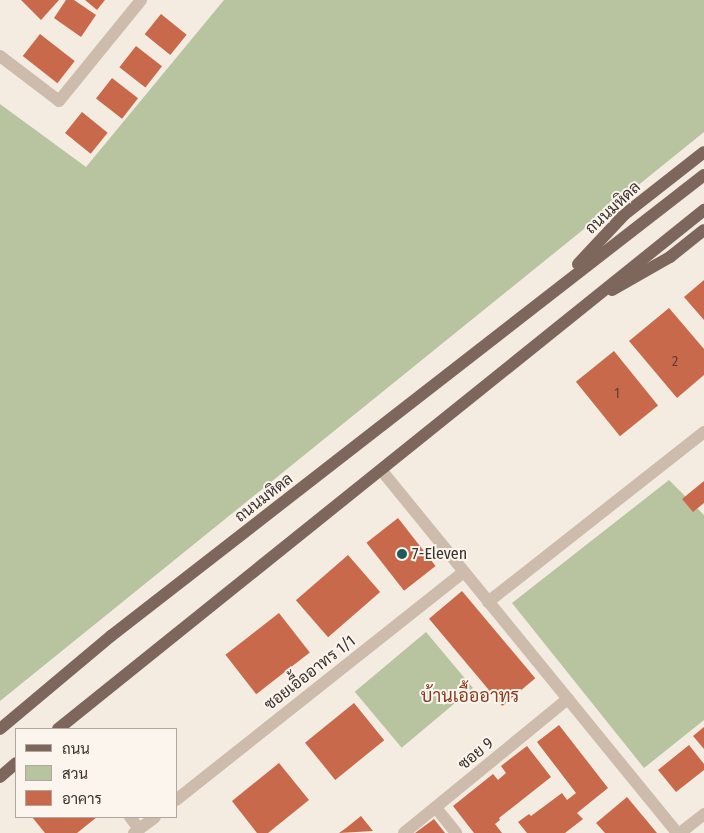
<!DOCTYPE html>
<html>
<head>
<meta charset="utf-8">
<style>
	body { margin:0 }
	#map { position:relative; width:704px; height:833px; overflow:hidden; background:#f4ebe1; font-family:"Fira Sans Condensed",Sarabun,sans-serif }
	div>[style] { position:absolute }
	.green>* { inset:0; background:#b8c4a0; transform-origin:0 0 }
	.building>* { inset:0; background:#c8694b; transform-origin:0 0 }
	.minor>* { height:12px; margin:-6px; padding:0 6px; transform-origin:6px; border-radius:6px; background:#cdbbac }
	.major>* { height:12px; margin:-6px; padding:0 6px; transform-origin:6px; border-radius:6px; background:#7d675c }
	.dots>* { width:14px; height:14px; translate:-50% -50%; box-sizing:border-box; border:2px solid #fbf5ee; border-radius:50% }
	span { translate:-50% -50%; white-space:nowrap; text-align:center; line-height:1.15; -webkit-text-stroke:4px #fbf5ee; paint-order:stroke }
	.number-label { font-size:14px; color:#5e3e33 }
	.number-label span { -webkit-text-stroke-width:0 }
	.street-label { font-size:16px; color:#3b302b }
	.poi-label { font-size:16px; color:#3b302b }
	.left { translate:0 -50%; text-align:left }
	.neighbourhood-label { font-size:18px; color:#8c3b22 }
	.legend { position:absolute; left:15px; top:728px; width:162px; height:90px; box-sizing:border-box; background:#fbf5ee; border:1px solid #aea6a0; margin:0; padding:6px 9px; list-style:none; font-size:15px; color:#3b302b }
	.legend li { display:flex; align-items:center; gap:10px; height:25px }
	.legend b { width:25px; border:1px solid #aea6a0 }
</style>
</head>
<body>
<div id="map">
	<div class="green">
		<div style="clip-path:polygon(224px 0,704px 0,704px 132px,0 701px,0 104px,86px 167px)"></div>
		<div style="clip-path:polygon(669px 480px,704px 515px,704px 720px,644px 768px,512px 603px)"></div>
		<div style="left:426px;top:632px;width:73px;height:93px;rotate:50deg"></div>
	</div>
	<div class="building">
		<div style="clip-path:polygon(21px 0,59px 0,41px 20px)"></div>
		<div style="clip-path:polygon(66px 0,74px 0,96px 15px,81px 37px,54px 18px)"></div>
		<div style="clip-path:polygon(85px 0,105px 0,97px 10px)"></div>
		<div style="left:161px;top:14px;width:33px;height:26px;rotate:39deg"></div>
		<div style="left:40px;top:34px;width:44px;height:28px;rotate:38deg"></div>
		<div style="left:136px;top:46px;width:33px;height:27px;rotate:38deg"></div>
		<div style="left:112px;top:78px;width:33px;height:26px;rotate:38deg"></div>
		<div style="left:82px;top:112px;width:33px;height:27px;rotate:39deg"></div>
		<div style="clip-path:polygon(704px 280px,704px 320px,684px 297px)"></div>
		<div style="clip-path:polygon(669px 308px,704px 349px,704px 375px,677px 398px,629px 341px)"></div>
		<div style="left:614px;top:351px;width:70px;height:49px;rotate:51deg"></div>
		<div style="clip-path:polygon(704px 481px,704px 503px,693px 512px,682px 499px)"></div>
		<div style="left:398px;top:518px;width:61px;height:40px;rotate:52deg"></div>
		<div style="left:348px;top:555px;width:49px;height:69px;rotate:49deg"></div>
		<div style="left:462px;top:591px;width:114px;height:43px;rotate:50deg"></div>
		<div style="left:279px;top:613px;width:50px;height:68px;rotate:52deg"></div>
		<div style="left:354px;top:703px;width:48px;height:63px;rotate:51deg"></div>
		<div style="clip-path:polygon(559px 725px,608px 788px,577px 813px,583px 819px,565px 833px,527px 833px,518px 822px,529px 814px,531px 816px,562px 793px,567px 800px,576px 793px,537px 742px)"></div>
		<div style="clip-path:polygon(704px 727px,704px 749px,693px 736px)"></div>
		<div style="clip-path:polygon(689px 745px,704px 764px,704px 770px,676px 792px,658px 770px)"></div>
		<div style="clip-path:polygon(527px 746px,551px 777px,499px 818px,500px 820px,495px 824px,502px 833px,474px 833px,453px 806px,493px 774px,498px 780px,506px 773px,501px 766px)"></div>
		<div style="clip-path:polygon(279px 763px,309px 800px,268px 833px,257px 833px,232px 801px)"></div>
		<div style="clip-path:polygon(627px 797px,657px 833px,605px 833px,596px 823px)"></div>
		<div style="clip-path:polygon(361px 816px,373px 831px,339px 833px,346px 828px)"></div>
		<div style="clip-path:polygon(32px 817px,97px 817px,77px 833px,45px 833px)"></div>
		<div style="clip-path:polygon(434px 819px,445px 833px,415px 833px)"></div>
	</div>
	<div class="minor">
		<div style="left:0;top:56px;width:74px;rotate:37.3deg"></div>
		<div style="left:59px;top:101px;width:130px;rotate:-50.9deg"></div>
		<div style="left:382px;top:471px;width:467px;rotate:50.8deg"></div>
		<div style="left:488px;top:602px;width:275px;rotate:-38.2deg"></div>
		<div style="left:176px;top:800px;width:367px;rotate:-38.4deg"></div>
		<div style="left:436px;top:808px;width:32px;rotate:51deg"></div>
		<div style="left:130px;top:817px;width:15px;rotate:53deg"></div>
		<div style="left:134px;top:833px;width:26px;rotate:-37deg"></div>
		<div style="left:404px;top:833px;width:212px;rotate:-39.3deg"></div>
		<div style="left:680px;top:833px;width:31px;rotate:-38deg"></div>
	</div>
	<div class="major">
		<div style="left:578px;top:264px;width:69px;rotate:-46.8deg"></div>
		<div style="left:625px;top:214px;width:100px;rotate:-38.1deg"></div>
		<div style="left:612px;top:290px;width:67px;rotate:-29.6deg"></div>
		<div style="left:670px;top:257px;width:43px;rotate:-38.5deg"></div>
		<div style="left:0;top:729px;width:145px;rotate:-40deg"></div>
		<div style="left:111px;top:636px;width:751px;rotate:-37.86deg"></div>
		<div style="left:58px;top:729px;width:829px;rotate:-38.78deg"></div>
		<div style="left:0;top:777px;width:21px;rotate:-41deg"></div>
	</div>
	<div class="dots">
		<div style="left:402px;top:554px;background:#1f5a5e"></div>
	</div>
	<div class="number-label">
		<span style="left:675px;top:362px">2</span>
		<span style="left:617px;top:394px">1</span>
	</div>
	<div class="street-label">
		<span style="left:613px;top:208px;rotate:-43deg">ถนนมหิดล</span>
		<span style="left:264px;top:498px;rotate:-38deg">ถนนมหิดล</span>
		<span style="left:310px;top:673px;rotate:-38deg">ซอยเอื้ออาทร 1/1</span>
		<span style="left:476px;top:754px;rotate:-40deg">ซอย 9</span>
	</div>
	<div class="poi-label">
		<span class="left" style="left:412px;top:554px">7-Eleven</span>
	</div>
	<div class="neighbourhood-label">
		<span style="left:470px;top:696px">บ้านเอื้ออาทร</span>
	</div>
	<ul class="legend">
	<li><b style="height:6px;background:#7d675c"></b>ถนน</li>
	<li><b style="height:14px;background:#b8c4a0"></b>สวน</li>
	<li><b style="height:14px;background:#c8694b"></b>อาคาร</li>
	</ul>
</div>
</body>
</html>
